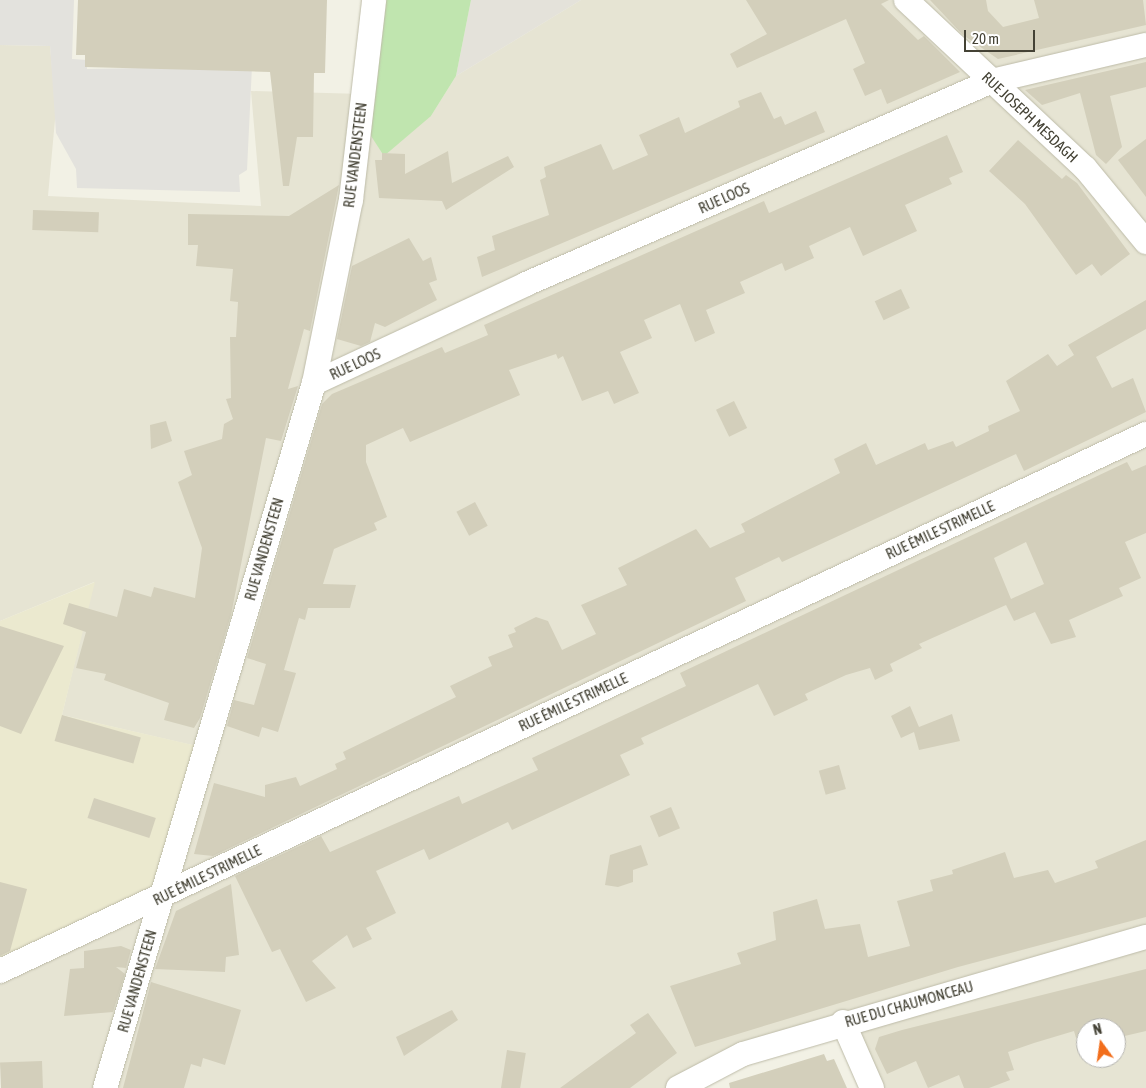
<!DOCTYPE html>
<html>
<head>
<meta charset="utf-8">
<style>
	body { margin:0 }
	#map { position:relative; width:1146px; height:1088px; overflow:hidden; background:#f2f1e5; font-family:"Asap Condensed",sans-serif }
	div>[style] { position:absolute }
	.residential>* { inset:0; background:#e6e4d3 }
	.industrial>* { inset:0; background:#e4e2da }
	.education>* { inset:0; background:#ebe9cf }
	.green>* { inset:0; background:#c0e5af }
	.parking>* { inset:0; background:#e3e2dd }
	.building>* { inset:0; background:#d3cfbb; transform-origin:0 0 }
	.roads { filter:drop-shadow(0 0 1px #bdbba8) drop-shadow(0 0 1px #bdbba8) }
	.street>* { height:24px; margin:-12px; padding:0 12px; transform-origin:12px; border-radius:12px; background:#fff }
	span { translate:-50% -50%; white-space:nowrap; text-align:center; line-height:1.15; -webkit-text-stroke:4.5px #fff; paint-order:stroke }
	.street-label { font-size:15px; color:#444235 }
	.north { position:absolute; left:1076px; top:1018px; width:50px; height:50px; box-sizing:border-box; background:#fff; border:1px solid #b4b3ae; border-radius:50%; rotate:346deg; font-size:14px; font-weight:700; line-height:20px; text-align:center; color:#444235 }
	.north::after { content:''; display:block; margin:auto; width:18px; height:22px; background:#f26e1c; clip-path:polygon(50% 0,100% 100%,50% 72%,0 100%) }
	.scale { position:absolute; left:964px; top:30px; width:71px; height:22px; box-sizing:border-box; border:2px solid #444235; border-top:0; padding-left:6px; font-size:15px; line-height:18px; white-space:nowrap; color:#444235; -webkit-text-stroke:4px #fff; paint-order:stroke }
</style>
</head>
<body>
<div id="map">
	<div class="residential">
		<div style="clip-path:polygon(evenodd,581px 0,1146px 0,1146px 1088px,873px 1088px,843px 1022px,672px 1088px,4px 1088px,0 1064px,0 970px,205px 748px,62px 715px,94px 582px,0 621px,0 45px,50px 46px,56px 109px,48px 196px,261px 206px,251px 91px,363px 94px,431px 116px,456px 76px,581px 0,1086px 1028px,1116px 1028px,1116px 1058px,1086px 1058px,1086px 1028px)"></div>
	</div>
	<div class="industrial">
		<div style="clip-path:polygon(471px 0,581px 0,456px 76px)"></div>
	</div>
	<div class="education">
		<div style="clip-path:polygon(95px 582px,62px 715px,206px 748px,161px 898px,0 962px,0 621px)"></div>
	</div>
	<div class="green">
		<div style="clip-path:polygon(374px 0,471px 0,456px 76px,431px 116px,384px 156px,360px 119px)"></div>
	</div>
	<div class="parking">
		<div style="clip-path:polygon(0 0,74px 0,72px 59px,87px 60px,87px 69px,252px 66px,247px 170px,239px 175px,240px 192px,77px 188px,76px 169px,56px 133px,50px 46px,0 45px)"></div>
	</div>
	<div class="building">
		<div style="clip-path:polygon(78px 0,327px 0,325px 73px,314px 73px,313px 137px,297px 137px,289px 186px,283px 186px,270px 72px,85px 67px,85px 55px,76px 55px)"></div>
		<div style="clip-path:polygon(746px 0,889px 0,881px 4px,918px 40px,924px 36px,960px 72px,887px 104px,881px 89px,865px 96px,853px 69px,865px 63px,846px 19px,737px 68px,730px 54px,767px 34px)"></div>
		<div style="clip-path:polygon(930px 0,986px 0,988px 11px,1003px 27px,1039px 18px,1034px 0,1143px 0,1146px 25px,998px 59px,963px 35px)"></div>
		<div style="clip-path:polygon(1146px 62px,1146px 87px,1110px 96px,1122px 147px,1106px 164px,1096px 155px,1080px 93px,1042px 105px,1025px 90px)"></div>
		<div style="clip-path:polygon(761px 92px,774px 119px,781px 116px,785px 125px,816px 111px,825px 132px,482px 277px,477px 257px,495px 250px,492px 236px,549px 215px,540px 180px,546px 177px,544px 167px,601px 144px,613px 170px,648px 155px,639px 135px,679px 117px,685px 133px,740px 107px,738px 101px)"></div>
		<div style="clip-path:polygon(947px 135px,963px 172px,949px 178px,952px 184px,905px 205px,917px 231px,863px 256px,850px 227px,809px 246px,814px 258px,785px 271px,782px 263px,740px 282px,745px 293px,706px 310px,715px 333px,695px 342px,680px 304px,644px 320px,652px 338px,620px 352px,639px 393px,614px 404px,608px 391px,582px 401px,563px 356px,558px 359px,556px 354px,509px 370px,520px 395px,410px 442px,403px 428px,366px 445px,366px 462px,387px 517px,374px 523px,377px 530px,334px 549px,323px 584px,356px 585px,350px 608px,308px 608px,305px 620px,299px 618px,284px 670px,296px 673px,278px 732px,262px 727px,259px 737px,227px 726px,234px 700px,254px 705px,266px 664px,247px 658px,322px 404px,332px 394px,442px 347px,445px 353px,488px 335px,484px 325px,764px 201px,769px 213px)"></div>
		<div style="clip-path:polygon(1146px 139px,1146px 197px,1118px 160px)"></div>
		<div style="clip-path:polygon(1018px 140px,1062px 179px,1066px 175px,1077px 183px,1130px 254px,1101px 276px,1092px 264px,1076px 275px,1025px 204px,989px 171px)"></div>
		<div style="clip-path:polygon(448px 151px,452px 183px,508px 156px,514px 167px,446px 210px,442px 201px,379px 198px,375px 160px,382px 160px,382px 153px,405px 154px,405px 174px)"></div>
		<div style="clip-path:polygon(339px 185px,310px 331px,304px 329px,288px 389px,298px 386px,281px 441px,266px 438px,231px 615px,200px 718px,194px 728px,164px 720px,169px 703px,104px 680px,106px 674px,76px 668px,86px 632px,63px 624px,69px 603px,117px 617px,124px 589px,151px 597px,154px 587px,195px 598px,202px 548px,178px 482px,192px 475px,184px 451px,222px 439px,224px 424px,233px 419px,226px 399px,231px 398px,230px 337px,236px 337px,238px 302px,230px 301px,233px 269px,196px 266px,198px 245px,188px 245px,188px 214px,289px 216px)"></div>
		<div style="left:33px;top:210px;width:66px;height:20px;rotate:2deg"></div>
		<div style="clip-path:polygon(409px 238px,423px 261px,431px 257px,437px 280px,429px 283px,437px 300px,385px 327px,375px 323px,370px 342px,361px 346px,337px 339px,352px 266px)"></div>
		<div style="left:901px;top:289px;width:21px;height:29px;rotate:65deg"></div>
		<div style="clip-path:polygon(1146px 300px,1146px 329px,1096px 357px,1112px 388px,1133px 378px,1146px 412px,1024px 471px,1016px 454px,782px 562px,779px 557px,735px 578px,746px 601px,213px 856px,194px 854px,214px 783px,265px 797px,265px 785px,296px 777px,300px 786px,337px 769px,335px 764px,346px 759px,343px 752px,456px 697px,450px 686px,492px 666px,488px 657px,513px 647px,508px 635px,516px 632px,514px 628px,536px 617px,548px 621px,562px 650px,596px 634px,581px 605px,627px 585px,618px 568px,696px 529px,710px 548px,745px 532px,741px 524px,840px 473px,834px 459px,866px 443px,876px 465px,925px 443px,928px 450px,953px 441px,956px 447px,989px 431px,988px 426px,1020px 411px,1006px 381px,1048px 354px,1057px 366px,1074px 355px,1068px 345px)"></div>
		<div style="left:734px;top:401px;width:30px;height:20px;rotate:64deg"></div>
		<div style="clip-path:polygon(166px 421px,172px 441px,151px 449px,150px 425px)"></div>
		<div style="clip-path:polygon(evenodd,1127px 462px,1132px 471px,1146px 465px,1146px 533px,1125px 542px,1141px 578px,1119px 588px,1123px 596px,1069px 620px,1076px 637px,1051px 644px,1035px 612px,1014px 621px,1006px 605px,919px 644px,922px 648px,890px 664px,893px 671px,875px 680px,870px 668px,846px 675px,805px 694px,808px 700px,774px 716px,758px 684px,641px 738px,644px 744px,620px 755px,630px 775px,512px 830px,508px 822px,429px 860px,424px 849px,376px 871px,396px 913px,366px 928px,372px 939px,353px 948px,347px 935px,312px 961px,336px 988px,306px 1002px,280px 949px,272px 952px,235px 876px,321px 836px,330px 852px,459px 796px,462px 804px,538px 770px,532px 758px,686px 686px,680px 673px,1127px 462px,1026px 542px,1044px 584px,1011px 599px,994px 558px,1026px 542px)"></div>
		<div style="left:475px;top:502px;width:27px;height:21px;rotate:62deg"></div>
		<div style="clip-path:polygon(0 626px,64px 646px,21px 734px,0 726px)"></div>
		<div style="clip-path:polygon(910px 706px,919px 727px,952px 714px,960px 741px,919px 750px,914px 732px,901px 738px,891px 716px)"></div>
		<div style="left:62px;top:715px;width:82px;height:27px;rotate:16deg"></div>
		<div style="left:839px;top:765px;width:25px;height:21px;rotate:74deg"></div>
		<div style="left:94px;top:798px;width:65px;height:21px;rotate:18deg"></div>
		<div style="left:671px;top:807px;width:23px;height:23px;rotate:67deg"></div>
		<div style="clip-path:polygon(1146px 840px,1146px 917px,958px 967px,695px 1047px,670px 986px,741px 964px,737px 953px,776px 940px,773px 912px,817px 899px,825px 929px,860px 924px,868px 957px,910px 946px,897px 901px,933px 891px,930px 880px,953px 874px,952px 870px,1005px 852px,1014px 878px,1048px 870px,1055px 883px,1098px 868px,1095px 861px)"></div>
		<div style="clip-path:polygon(641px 845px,648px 865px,633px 870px,633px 882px,618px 887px,605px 885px,610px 855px)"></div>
		<div style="clip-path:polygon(0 882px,27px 889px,10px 951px,0 956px)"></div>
		<div style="clip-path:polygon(231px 884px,239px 955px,226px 957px,225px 972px,155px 969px,176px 911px)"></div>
		<div style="clip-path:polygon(121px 946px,131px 950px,126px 968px,116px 967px,125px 974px,113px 1012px,64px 1016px,70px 969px,84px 968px,84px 951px)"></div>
		<div style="clip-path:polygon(1146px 969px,1146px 1031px,1116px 1038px,1116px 1027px,1086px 1028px,1086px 1035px,1076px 1038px,1074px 1031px,1034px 1043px,1008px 1052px,1014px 1070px,1006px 1072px,1010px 1080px,989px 1088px,964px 1088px,959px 1075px,928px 1088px,916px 1061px,887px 1074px,875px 1049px,879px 1037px,902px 1030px)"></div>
		<div style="clip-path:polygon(151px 982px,241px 1010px,225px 1065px,203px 1058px,201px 1067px,191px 1064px,184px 1088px,123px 1088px)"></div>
		<div style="clip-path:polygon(452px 1010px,458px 1020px,404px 1056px,396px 1037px)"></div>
		<div style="clip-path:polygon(648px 1013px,677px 1053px,630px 1088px,560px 1088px,636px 1033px,630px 1025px)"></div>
		<div style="left:507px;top:1050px;width:19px;height:39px;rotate:9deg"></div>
		<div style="clip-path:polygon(824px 1054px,827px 1061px,834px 1059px,847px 1088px,730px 1088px,729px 1083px)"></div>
		<div style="left:42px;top:1061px;width:27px;height:42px;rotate:88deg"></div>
	</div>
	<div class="roads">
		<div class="street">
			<div style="left:906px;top:0;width:245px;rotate:43.2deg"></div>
			<div style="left:1085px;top:168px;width:96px;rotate:50.5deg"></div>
			<div style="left:314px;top:383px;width:234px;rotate:-25deg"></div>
			<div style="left:526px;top:284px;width:508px;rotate:-23.54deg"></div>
			<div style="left:992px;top:81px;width:158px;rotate:-13.2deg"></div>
			<div style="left:0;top:971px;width:1266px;rotate:-25.11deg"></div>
			<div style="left:843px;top:1022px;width:72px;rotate:66.3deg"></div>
			<div style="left:105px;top:1088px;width:735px;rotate:-73.49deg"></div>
			<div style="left:314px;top:383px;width:187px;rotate:-78.6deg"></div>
			<div style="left:351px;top:200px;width:201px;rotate:-83.4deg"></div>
			<div style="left:678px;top:1088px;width:73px;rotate:-27.6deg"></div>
			<div style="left:743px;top:1054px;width:420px;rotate:-16.2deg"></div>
		</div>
	</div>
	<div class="street-label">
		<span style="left:1030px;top:117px;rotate:43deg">RUE JOSEPH MESDAGH</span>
		<span style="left:355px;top:155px;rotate:-83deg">RUE VANDENSTEEN</span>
		<span style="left:724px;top:198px;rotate:-24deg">RUE LOOS</span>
		<span style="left:355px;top:364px;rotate:-25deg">RUE LOOS</span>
		<span style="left:940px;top:530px;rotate:-25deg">RUE ÉMILE STRIMELLE</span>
		<span style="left:264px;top:549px;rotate:-74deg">RUE VANDENSTEEN</span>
		<span style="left:573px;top:702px;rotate:-25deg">RUE ÉMILE STRIMELLE</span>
		<span style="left:207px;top:875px;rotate:-26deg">RUE ÉMILE STRIMELLE</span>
		<span style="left:137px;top:981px;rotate:-74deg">RUE VANDENSTEEN</span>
		<span style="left:909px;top:1004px;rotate:-16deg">RUE DU CHAUMONCEAU</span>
	</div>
	<div class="north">N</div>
	<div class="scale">20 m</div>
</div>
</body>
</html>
